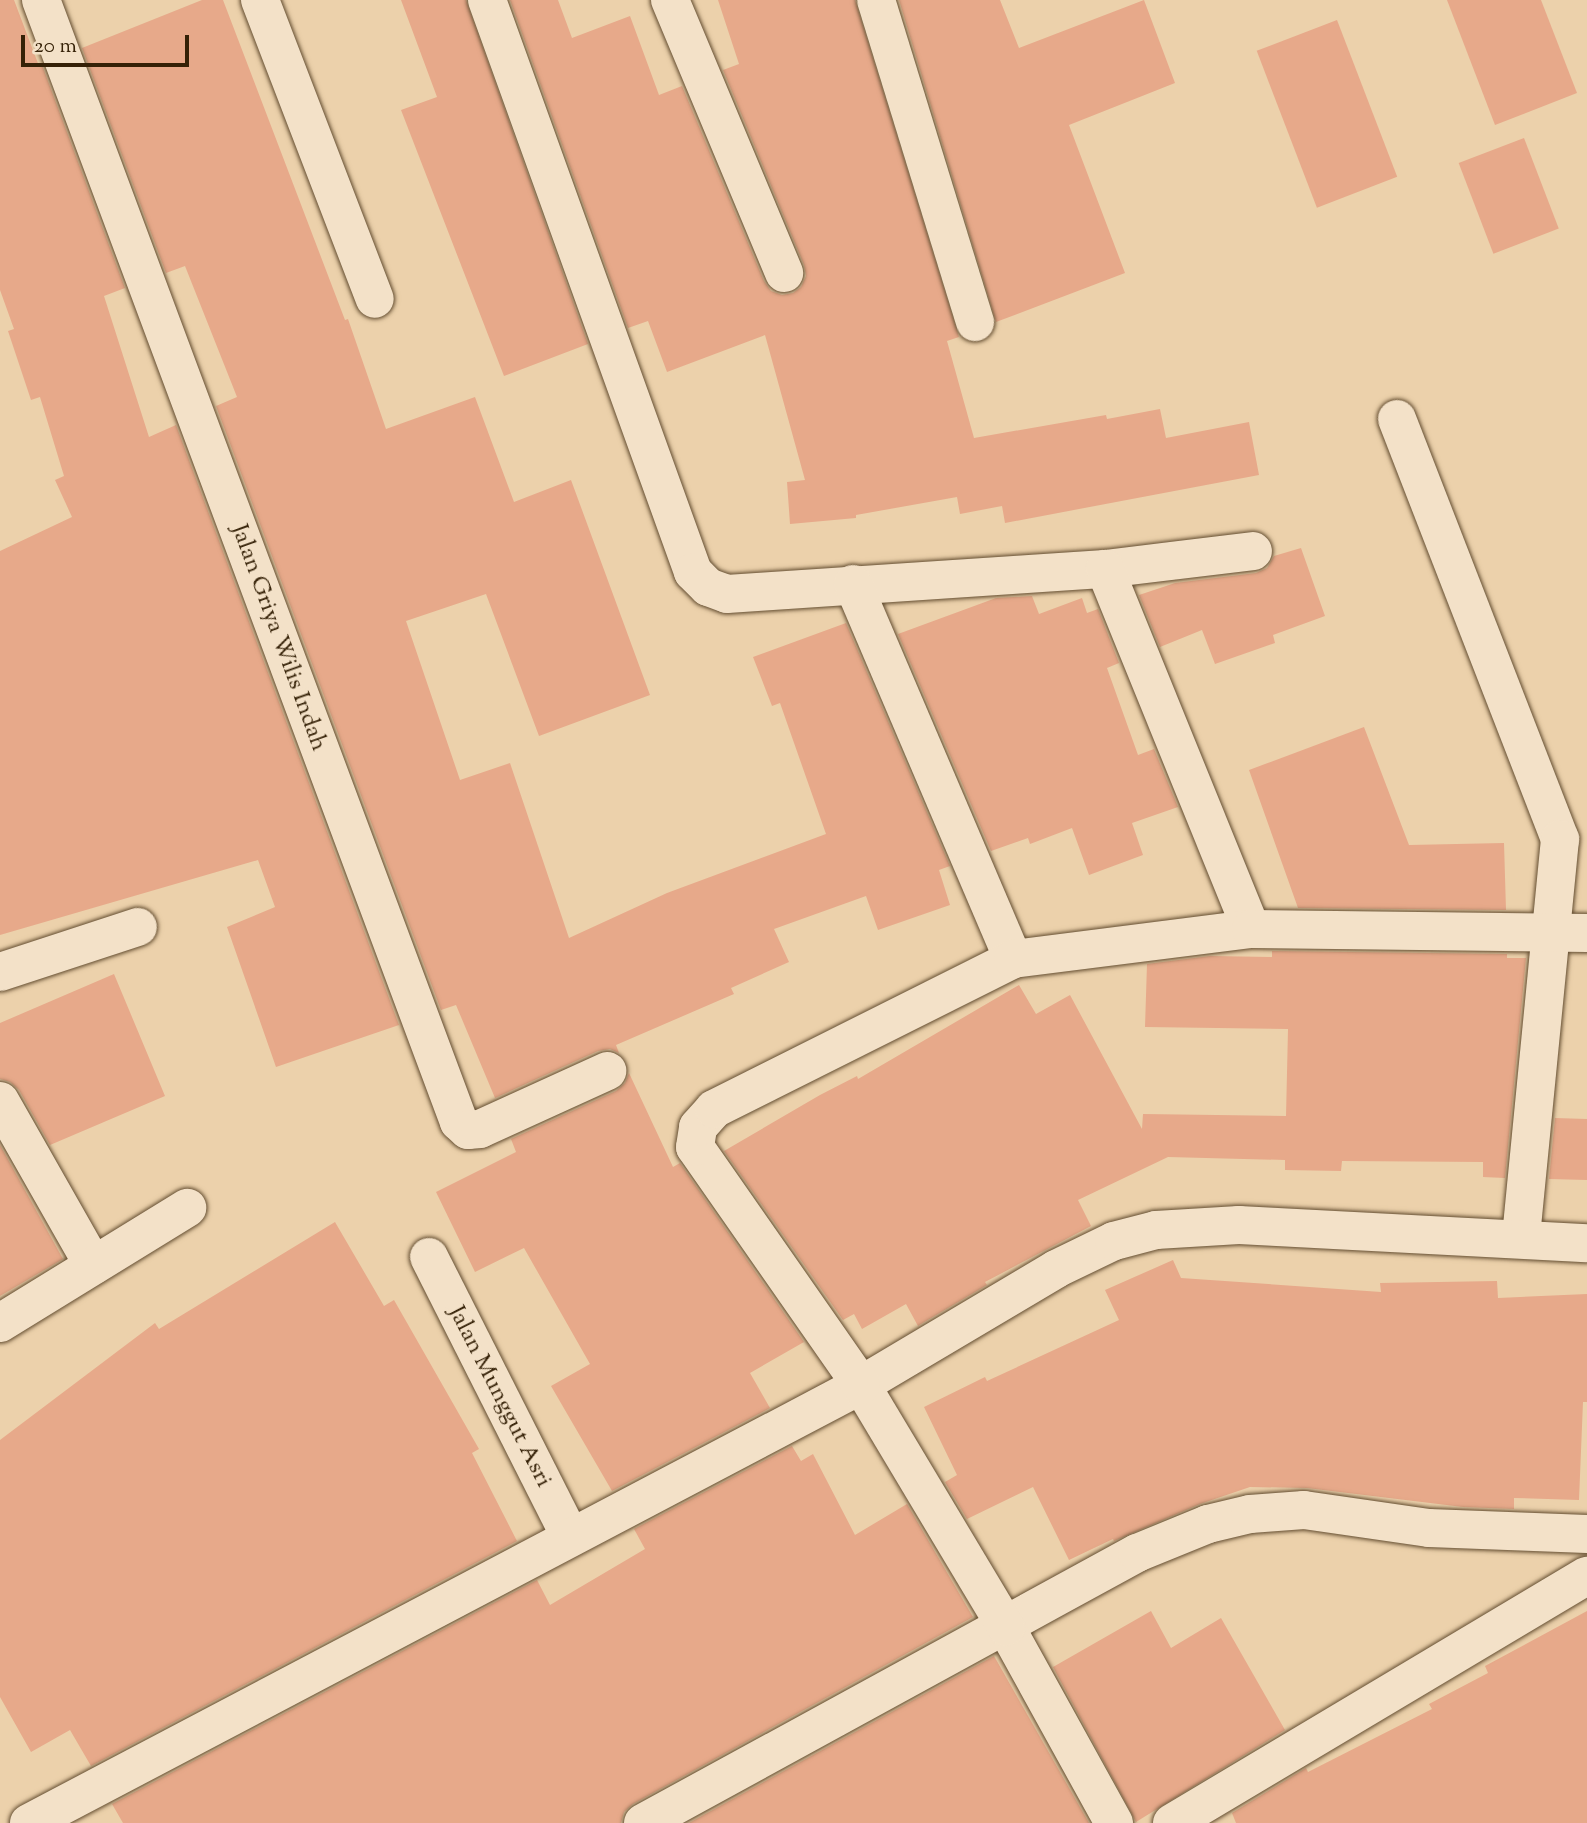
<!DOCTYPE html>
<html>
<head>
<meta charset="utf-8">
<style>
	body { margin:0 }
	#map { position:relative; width:1587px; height:1823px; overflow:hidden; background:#ecd1ab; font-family:"Sorts Mill Goudy",serif }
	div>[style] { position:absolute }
	.building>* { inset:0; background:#e7a98a; transform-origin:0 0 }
	.roads { filter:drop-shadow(0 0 2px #634d30) drop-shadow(0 0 2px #634d30) }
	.street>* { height:38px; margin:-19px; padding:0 19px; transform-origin:19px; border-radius:19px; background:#f3e1c8 }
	span { translate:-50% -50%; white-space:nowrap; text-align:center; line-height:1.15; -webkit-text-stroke:5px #f3e1c8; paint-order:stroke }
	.street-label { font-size:24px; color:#352107 }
	.scale { position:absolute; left:21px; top:35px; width:168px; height:32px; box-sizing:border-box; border:4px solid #352107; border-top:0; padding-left:9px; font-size:21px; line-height:24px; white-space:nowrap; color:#352107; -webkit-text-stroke:5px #f3e1c8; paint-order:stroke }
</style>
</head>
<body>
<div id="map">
	<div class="building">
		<div style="clip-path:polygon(0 0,14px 0,39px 66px,42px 65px,125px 288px,104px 296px,149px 437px,176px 425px,399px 1025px,276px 1067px,227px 927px,275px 907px,258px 860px,0 935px,0 551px,72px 517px,55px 480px,64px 476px,40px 397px,31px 400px,8px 331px,14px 329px,0 290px)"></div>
		<div style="clip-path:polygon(202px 0,223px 0,345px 320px,348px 319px,386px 429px,475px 397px,514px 502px,571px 480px,650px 695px,539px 736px,486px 594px,406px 621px,460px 780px,510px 763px,569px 938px,667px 893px,826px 834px,780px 703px,772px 706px,753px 657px,846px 623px,950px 866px,939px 870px,950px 905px,878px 930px,866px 896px,774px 929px,789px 962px,731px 988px,734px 994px,616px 1045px,619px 1053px,610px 1049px,598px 1051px,495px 1098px,456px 1005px,441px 1010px,216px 406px,237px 397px,185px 266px,166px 273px,82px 48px)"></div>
		<div style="clip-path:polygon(401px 0,466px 0,588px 344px,504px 376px,401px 110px,437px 97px)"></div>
		<div style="clip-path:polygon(510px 0,558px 0,572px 38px,630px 16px,659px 95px,682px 86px,764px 281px,771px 291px,782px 295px,793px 293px,801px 287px,806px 276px,804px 265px,723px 70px,739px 64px,718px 0,855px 0,959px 337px,947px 341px,974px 438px,1106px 415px,1107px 419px,1160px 409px,1166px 438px,1249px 422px,1259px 475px,1005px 523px,1002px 506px,960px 514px,957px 497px,856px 515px,856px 518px,790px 524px,787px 482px,805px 480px,765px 335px,667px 372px,648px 321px,628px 328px)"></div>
		<div style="clip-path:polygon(899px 0,1000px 0,1019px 48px,1144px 0,1175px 83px,1069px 125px,1125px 273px,996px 322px)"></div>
		<div style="clip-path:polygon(1447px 0,1541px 0,1577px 93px,1495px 125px)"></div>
		<div style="left:1337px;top:20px;width:168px;height:86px;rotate:69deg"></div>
		<div style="left:1524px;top:138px;width:97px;height:70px;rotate:69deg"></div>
		<div style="clip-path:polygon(1301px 548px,1325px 616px,1273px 635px,1275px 643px,1215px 664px,1202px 630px,1160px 647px,1139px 595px,1175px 583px,1256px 573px,1267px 568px,1274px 556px)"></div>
		<div style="clip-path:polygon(1032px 596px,1039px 614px,1082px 598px,1087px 613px,1098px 609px,1119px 663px,1107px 668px,1138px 755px,1154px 749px,1178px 807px,1132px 823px,1143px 855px,1089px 875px,1072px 828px,1030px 844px,1028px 838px,991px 851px,898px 634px,996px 598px)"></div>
		<div style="clip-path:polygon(1364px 727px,1409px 845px,1504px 843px,1506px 910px,1298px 908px,1249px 770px)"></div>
		<div style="clip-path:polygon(1272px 951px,1507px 954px,1507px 958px,1526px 958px,1505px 1178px,1483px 1177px,1483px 1162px,1342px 1161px,1341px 1171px,1285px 1170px,1285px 1160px,1168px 1157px,1078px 1200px,1091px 1226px,985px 1282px,987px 1285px,921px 1324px,918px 1326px,906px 1304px,862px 1329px,854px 1314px,843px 1320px,724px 1151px,820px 1095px,857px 1076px,858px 1079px,1019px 985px,1036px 1014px,1070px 995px,1142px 1129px,1143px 1114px,1286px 1116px,1288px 1029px,1145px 1027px,1147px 964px,1210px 956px,1272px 957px)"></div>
		<div style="clip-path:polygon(114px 974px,165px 1096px,50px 1145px,19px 1090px,10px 1082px,0 1079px,0 1023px)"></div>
		<div style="clip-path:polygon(629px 1073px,673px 1167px,680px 1163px,804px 1342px,750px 1373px,770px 1408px,612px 1491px,551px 1386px,590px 1364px,524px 1248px,475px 1272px,436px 1192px,516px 1152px,511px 1139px,616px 1091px,625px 1083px)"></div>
		<div style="clip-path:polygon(1555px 1118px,1587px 1119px,1587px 1180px,1549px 1179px)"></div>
		<div style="clip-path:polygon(0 1145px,63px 1259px,0 1296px)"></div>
		<div style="clip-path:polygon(335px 1222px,384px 1306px,394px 1300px,479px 1449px,472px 1453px,517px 1541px,91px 1766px,70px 1730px,31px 1752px,0 1697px,0 1440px,155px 1323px,159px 1329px)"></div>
		<div style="clip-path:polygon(1173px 1260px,1181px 1278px,1381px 1292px,1380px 1283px,1497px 1281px,1498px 1298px,1587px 1294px,1587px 1402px,1583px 1402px,1579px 1500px,1514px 1498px,1514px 1509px,1463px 1507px,1307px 1488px,1250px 1487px,1200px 1504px,1114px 1541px,1113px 1539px,1069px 1560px,1033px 1487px,967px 1519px,945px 1482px,957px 1475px,924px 1407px,985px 1377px,987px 1381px,1119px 1320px,1105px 1290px)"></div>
		<div style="clip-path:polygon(792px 1446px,801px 1461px,813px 1454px,855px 1535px,907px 1504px,973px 1617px,633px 1804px,624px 1812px,621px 1823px,123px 1823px,112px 1804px,537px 1580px,550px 1605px,645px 1549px,634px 1529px)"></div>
		<div style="clip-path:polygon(1151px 1611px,1171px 1648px,1221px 1618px,1285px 1730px,1136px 1822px,1053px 1667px)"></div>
		<div style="clip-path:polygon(1587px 1611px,1587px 1823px,1236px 1823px,1232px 1813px,1306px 1768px,1308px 1772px,1432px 1709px,1429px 1704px,1488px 1673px,1485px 1666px)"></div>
		<div style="clip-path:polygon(994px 1656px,1089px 1823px,689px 1823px)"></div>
	</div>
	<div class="roads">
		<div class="street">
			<div style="left:41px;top:0;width:1197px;rotate:69.57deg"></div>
			<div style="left:459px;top:1122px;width:12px;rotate:42deg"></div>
			<div style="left:468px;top:1130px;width:12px;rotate:-5deg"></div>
			<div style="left:480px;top:1129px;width:140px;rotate:-24.5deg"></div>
			<div style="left:260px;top:0;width:320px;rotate:69deg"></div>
			<div style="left:487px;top:0;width:608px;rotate:70.19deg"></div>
			<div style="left:693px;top:572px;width:21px;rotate:45deg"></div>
			<div style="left:708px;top:587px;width:20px;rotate:20deg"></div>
			<div style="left:727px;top:594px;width:379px;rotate:-3.8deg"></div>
			<div style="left:1105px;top:569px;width:149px;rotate:-6.9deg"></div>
			<div style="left:670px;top:0;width:296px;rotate:67.3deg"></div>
			<div style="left:876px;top:0;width:337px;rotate:72.9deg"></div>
			<div style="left:1397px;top:419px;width:451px;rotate:68.8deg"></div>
			<div style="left:1560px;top:839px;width:400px;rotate:95.6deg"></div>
			<div style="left:1105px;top:569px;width:388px;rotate:67.9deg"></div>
			<div style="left:853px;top:584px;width:408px;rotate:66.9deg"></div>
			<div style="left:0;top:972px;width:145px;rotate:-18.1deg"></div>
			<div style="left:0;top:1101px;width:189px;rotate:60.4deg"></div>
			<div style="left:429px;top:1257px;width:313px;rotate:63.2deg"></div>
			<div style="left:0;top:1323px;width:220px;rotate:-31.6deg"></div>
			<div style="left:29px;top:1823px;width:940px;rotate:-27.76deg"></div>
			<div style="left:861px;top:1385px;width:227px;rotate:-30.7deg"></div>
			<div style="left:1056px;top:1269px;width:64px;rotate:-25.8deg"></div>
			<div style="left:1114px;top:1241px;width:43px;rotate:-14.7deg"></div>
			<div style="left:1156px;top:1230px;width:83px;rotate:-3.4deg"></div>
			<div style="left:1239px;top:1225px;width:348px;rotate:3deg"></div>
			<div style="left:643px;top:1823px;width:563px;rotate:-28.66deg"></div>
			<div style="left:1137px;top:1553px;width:77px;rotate:-22.2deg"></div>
			<div style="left:1208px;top:1524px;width:43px;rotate:-13.4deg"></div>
			<div style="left:1250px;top:1514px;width:54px;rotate:-4.2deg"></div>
			<div style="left:1304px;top:1510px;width:126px;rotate:8.2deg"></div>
			<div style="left:1429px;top:1528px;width:158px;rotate:2.2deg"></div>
			<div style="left:1114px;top:1823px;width:224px;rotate:-118.9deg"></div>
			<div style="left:1006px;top:1627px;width:282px;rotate:-120.9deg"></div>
			<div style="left:861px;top:1385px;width:290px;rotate:-124.9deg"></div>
			<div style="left:695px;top:1147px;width:20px;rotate:-81deg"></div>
			<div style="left:698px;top:1127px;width:24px;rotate:-48deg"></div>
			<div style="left:714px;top:1109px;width:335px;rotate:-26.6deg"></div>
			<div style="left:1013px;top:959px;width:240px;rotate:-7.2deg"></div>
			<div style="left:1251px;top:929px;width:336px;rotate:0.7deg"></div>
			<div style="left:1172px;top:1823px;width:483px;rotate:-30.8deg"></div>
		</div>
	</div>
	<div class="street-label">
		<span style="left:278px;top:638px;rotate:70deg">Jalan Griya Wilis Indah</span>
		<span style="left:499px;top:1397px;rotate:63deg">Jalan Munggut Asri</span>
	</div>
	<div class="scale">20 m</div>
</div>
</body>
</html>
